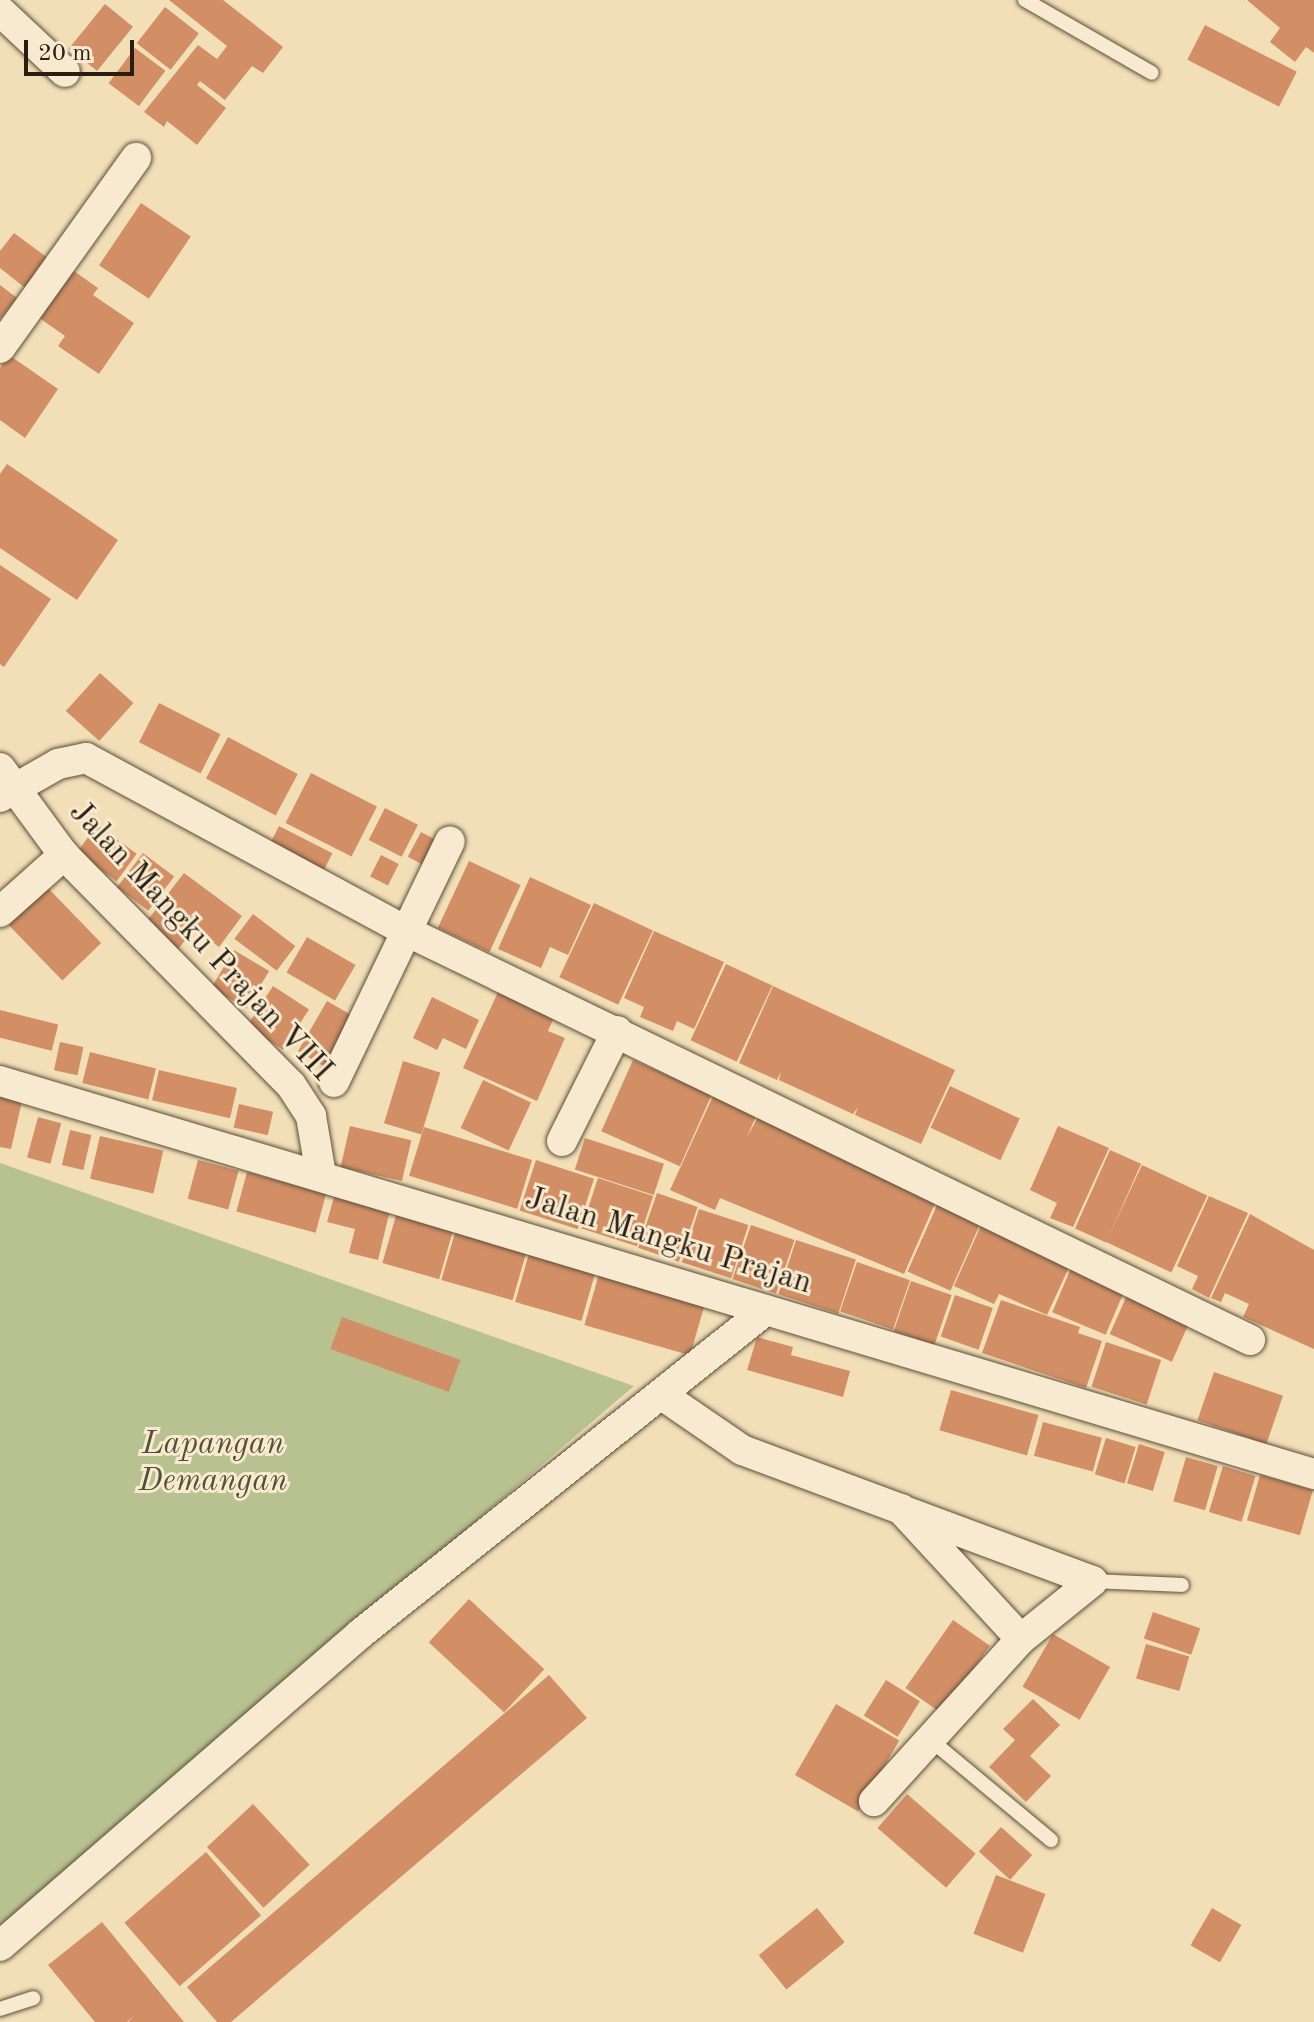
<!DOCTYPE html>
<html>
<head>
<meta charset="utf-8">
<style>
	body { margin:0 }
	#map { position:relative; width:1314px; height:2022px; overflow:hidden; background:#f2dfb7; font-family:"Old Standard TT",serif }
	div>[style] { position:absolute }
	.green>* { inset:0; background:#b8c290 }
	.building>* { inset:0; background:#d28f66; transform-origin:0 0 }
	.roads { filter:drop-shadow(0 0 2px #5b4e3a) drop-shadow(0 0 2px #5b4e3a) }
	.service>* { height:14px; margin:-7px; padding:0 7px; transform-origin:7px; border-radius:7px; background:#f7ead0 }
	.minor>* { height:30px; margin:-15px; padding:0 15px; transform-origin:15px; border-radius:15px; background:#f7ead0 }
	span { translate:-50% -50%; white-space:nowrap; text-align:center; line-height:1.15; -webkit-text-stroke:6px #f7ead0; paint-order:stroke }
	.street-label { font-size:32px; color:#291e11 }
	.park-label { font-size:32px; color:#544f37; font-style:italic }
	.scale { position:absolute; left:24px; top:40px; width:110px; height:36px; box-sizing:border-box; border:4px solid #291e11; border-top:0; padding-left:10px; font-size:24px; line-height:28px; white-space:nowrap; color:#291e11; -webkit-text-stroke:6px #f7ead0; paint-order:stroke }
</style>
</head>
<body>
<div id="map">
	<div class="green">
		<div style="clip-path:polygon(0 1163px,634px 1386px,0 1928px)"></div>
	</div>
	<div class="building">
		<div style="clip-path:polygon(169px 0,223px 0,283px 47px,263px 73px,252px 66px,225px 100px,200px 81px,197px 85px,226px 108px,197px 145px,167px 121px,164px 127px,144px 112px,198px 45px,217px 59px,227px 46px)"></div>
		<div style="clip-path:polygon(1247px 0,1314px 0,1314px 53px,1306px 47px,1295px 62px,1270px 42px,1280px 28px)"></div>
		<div style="left:105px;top:4px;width:36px;height:57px;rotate:39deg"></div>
		<div style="left:165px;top:7px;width:43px;height:46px;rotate:38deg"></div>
		<div style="left:1205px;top:25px;width:103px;height:39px;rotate:27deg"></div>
		<div style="left:135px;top:48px;width:38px;height:44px;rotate:37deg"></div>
		<div style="left:141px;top:203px;width:60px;height:75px;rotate:34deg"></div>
		<div style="clip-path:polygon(14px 233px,52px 261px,29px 291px,0 268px,0 251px)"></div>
		<div style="clip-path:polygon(71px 269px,98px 288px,93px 295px,134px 323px,99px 374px,58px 346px,65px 336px,38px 317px)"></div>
		<div style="clip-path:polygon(0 285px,17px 298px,0 319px)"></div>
		<div style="clip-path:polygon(9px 355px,58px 389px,25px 438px,0 420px,0 368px)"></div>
		<div style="clip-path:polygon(7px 464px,118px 540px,77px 600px,0 548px,0 474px)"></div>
		<div style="clip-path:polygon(0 565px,51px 599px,4px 667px,0 664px)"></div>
		<div style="left:100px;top:673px;width:45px;height:51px;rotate:42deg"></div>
		<div style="left:159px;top:703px;width:69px;height:44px;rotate:27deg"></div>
		<div style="left:228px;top:737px;width:79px;height:47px;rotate:28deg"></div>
		<div style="left:311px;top:773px;width:74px;height:56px;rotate:27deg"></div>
		<div style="left:385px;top:808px;width:37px;height:36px;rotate:27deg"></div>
		<div style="left:97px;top:825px;width:49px;height:34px;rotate:36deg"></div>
		<div style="left:279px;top:826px;width:60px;height:24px;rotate:27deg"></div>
		<div style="left:421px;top:832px;width:21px;height:28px;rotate:28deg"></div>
		<div style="left:143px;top:853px;width:39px;height:43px;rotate:37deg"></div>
		<div style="left:381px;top:855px;width:20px;height:24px;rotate:27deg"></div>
		<div style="left:469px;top:861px;width:57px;height:74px;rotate:25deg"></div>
		<div style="clip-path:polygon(184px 873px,242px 916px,219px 947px,194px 928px,177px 951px,143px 926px)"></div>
		<div style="clip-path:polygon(530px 877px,591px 905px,568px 955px,550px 947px,541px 968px,498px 949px)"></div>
		<div style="left:47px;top:887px;width:78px;height:54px;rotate:46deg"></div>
		<div style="left:594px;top:903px;width:65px;height:82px;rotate:25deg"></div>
		<div style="left:253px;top:914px;width:53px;height:31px;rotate:37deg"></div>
		<div style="clip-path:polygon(654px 931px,724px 962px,694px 1029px,677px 1021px,673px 1031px,640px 1017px,644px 1007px,624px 998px)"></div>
		<div style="left:307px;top:937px;width:56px;height:41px;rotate:30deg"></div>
		<div style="left:234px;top:950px;width:41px;height:44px;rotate:31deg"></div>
		<div style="left:726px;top:964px;width:51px;height:84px;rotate:25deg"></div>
		<div style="left:273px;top:986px;width:43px;height:48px;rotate:33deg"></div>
		<div style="clip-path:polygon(773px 986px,955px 1070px,921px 1144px,855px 1115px,858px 1107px,853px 1114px,779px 1080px,781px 1072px,777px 1080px,739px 1063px)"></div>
		<div style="clip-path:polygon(499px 990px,555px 1015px,548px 1031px,565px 1038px,537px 1101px,463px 1068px)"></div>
		<div style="clip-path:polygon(432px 997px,479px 1020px,466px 1049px,443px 1038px,437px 1050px,413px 1038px)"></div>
		<div style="left:327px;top:1001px;width:34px;height:58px;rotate:30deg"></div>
		<div style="left:0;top:1010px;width:60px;height:27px;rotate:14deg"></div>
		<div style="left:60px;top:1042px;width:24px;height:29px;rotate:12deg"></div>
		<div style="left:90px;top:1052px;width:68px;height:32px;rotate:14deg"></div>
		<div style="left:633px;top:1060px;width:86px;height:78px;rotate:24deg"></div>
		<div style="left:403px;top:1061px;width:39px;height:65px;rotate:17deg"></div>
		<div style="left:159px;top:1070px;width:80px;height:31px;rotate:13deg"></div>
		<div style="left:483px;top:1080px;width:53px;height:53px;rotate:25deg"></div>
		<div style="left:950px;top:1086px;width:77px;height:46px;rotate:25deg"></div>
		<div style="clip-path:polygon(0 1096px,22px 1101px,11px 1149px,0 1147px)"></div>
		<div style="clip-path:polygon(713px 1096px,756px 1116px,747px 1137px,758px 1117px,936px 1201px,904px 1274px,720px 1198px,715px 1210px,670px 1190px)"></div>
		<div style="left:239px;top:1104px;width:35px;height:24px;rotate:13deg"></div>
		<div style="left:38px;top:1117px;width:24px;height:42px;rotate:15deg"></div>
		<div style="left:350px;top:1126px;width:63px;height:42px;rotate:13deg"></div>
		<div style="clip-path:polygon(1058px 1126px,1109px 1148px,1073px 1227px,1050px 1218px,1057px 1203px,1030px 1190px)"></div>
		<div style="left:424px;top:1127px;width:113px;height:51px;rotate:17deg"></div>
		<div style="left:70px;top:1130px;width:22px;height:36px;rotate:13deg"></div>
		<div style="left:100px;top:1136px;width:65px;height:44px;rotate:13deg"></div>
		<div style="left:585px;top:1138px;width:83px;height:33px;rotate:18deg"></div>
		<div style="left:1110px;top:1150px;width:34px;height:86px;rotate:24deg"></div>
		<div style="left:198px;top:1160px;width:42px;height:40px;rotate:15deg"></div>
		<div style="left:536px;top:1160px;width:61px;height:53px;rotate:18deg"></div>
		<div style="left:1142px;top:1165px;width:72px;height:85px;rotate:25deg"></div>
		<div style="left:247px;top:1172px;width:82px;height:41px;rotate:15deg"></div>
		<div style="left:598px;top:1178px;width:58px;height:53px;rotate:18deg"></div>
		<div style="left:657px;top:1193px;width:43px;height:58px;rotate:19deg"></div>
		<div style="clip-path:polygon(1209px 1196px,1248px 1213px,1209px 1298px,1192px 1289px,1198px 1276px,1177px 1266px)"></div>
		<div style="clip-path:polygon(334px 1197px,390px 1210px,378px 1260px,349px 1253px,355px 1229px,327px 1222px)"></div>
		<div style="left:938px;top:1203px;width:47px;height:75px;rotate:24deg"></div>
		<div style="left:699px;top:1209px;width:52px;height:56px;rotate:18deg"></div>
		<div style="left:397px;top:1212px;width:59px;height:53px;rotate:16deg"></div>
		<div style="clip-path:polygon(1250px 1214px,1314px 1250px,1314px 1349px,1243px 1317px,1249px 1304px,1225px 1293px,1221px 1302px,1211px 1298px)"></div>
		<div style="clip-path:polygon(982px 1223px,1022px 1241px,1019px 1250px,1023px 1241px,1071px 1263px,1047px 1315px,999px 1294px,994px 1304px,954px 1286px)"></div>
		<div style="left:751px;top:1225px;width:46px;height:57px;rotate:19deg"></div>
		<div style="left:456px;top:1229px;width:74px;height:53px;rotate:16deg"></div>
		<div style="left:796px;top:1240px;width:63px;height:57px;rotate:18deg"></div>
		<div style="left:530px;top:1250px;width:69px;height:54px;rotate:16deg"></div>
		<div style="left:857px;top:1262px;width:56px;height:52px;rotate:19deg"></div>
		<div style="left:1071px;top:1268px;width:58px;height:48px;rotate:23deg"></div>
		<div style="left:599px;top:1274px;width:110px;height:53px;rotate:16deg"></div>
		<div style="left:911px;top:1281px;width:43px;height:53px;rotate:19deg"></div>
		<div style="left:1128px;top:1293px;width:68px;height:45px;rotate:24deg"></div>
		<div style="left:955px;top:1295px;width:40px;height:44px;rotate:19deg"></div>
		<div style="clip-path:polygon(1001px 1300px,1080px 1327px,1078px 1333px,1102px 1341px,1086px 1388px,982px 1353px)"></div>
		<div style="left:342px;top:1317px;width:126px;height:34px;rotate:20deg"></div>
		<div style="clip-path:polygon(757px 1337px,793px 1347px,791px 1355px,850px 1371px,843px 1397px,747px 1370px)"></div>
		<div style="left:1106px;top:1342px;width:58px;height:47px;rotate:18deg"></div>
		<div style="left:1214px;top:1372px;width:73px;height:51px;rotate:19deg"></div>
		<div style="left:951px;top:1390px;width:91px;height:42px;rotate:16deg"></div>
		<div style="left:1043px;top:1422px;width:61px;height:35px;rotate:15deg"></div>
		<div style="left:1106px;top:1438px;width:31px;height:38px;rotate:17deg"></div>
		<div style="left:1139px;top:1444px;width:27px;height:41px;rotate:17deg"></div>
		<div style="left:1186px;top:1457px;width:33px;height:46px;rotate:16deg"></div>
		<div style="left:1223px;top:1466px;width:34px;height:48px;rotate:17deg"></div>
		<div style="left:1260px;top:1475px;width:55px;height:47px;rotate:16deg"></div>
		<div style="left:469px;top:1599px;width:103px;height:59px;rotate:43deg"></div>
		<div style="left:1153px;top:1612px;width:50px;height:28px;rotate:19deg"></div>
		<div style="left:953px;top:1620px;width:45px;height:83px;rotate:35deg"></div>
		<div style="left:1053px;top:1634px;width:66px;height:61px;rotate:30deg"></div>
		<div style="left:1146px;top:1644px;width:45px;height:36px;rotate:16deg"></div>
		<div style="clip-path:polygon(549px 1675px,587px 1718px,231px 2022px,217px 2022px,187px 1987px)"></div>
		<div style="left:886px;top:1680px;width:40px;height:42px;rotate:32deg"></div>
		<div style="clip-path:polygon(1033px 1699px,1060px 1725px,1030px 1756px,1051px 1776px,1026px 1802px,989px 1767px,1015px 1740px,1003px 1729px)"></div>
		<div style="left:836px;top:1704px;width:73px;height:82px;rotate:30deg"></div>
		<div style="left:907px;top:1794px;width:91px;height:45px;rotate:41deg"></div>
		<div style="left:253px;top:1804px;width:83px;height:63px;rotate:47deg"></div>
		<div style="left:1001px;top:1827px;width:42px;height:33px;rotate:42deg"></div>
		<div style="left:206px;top:1852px;width:84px;height:108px;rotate:49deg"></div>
		<div style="left:996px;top:1875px;width:53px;height:63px;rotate:21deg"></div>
		<div style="left:817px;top:1908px;width:44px;height:75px;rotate:51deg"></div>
		<div style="left:1212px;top:1908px;width:34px;height:43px;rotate:30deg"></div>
		<div style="clip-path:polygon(102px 1922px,184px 2022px,128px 2022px,134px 2016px,127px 2022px,95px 2022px,48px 1965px)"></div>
	</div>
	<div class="roads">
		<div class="service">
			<div style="left:1025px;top:0;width:146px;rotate:29.9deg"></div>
			<div style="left:1093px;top:1581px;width:89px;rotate:2.6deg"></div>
			<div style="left:932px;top:1741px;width:155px;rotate:39.8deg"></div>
			<div style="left:0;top:2009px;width:35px;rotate:-18deg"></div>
		</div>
		<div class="minor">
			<div style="left:0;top:11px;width:89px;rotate:43.2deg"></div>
			<div style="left:0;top:348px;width:234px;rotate:-54.4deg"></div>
			<div style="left:0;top:768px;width:108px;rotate:53.7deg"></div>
			<div style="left:64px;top:855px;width:323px;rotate:45.4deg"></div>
			<div style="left:291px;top:1085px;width:37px;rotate:57deg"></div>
			<div style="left:311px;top:1116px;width:60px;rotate:80.4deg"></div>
			<div style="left:0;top:797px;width:67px;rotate:-29.6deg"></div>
			<div style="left:58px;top:764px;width:29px;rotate:-12deg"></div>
			<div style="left:86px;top:758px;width:364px;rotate:28.4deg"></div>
			<div style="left:406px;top:931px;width:938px;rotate:25.85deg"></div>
			<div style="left:0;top:912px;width:86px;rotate:-41.7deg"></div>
			<div style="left:0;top:1081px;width:1372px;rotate:16.65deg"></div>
			<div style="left:334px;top:1082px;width:267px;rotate:-64.3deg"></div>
			<div style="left:562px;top:1141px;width:123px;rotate:-63.4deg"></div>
			<div style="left:662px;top:1395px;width:97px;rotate:34.5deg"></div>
			<div style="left:742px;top:1450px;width:170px;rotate:20.4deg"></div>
			<div style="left:901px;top:1509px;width:177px;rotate:47.3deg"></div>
			<div style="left:1021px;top:1639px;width:219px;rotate:132.2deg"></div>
			<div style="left:907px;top:1512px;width:198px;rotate:20.4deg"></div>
			<div style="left:1021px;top:1639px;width:92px;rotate:-38.9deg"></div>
			<div style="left:0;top:1946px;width:476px;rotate:-40.9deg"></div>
			<div style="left:360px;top:1634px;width:519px;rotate:-38.59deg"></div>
		</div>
	</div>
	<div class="street-label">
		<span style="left:200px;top:942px;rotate:47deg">Jalan Mangku Prajan VIII</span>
		<span style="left:668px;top:1242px;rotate:17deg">Jalan Mangku Prajan</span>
	</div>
	<div class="park-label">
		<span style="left:213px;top:1464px">Lapangan<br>Demangan</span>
	</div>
	<div class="scale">20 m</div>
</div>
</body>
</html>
